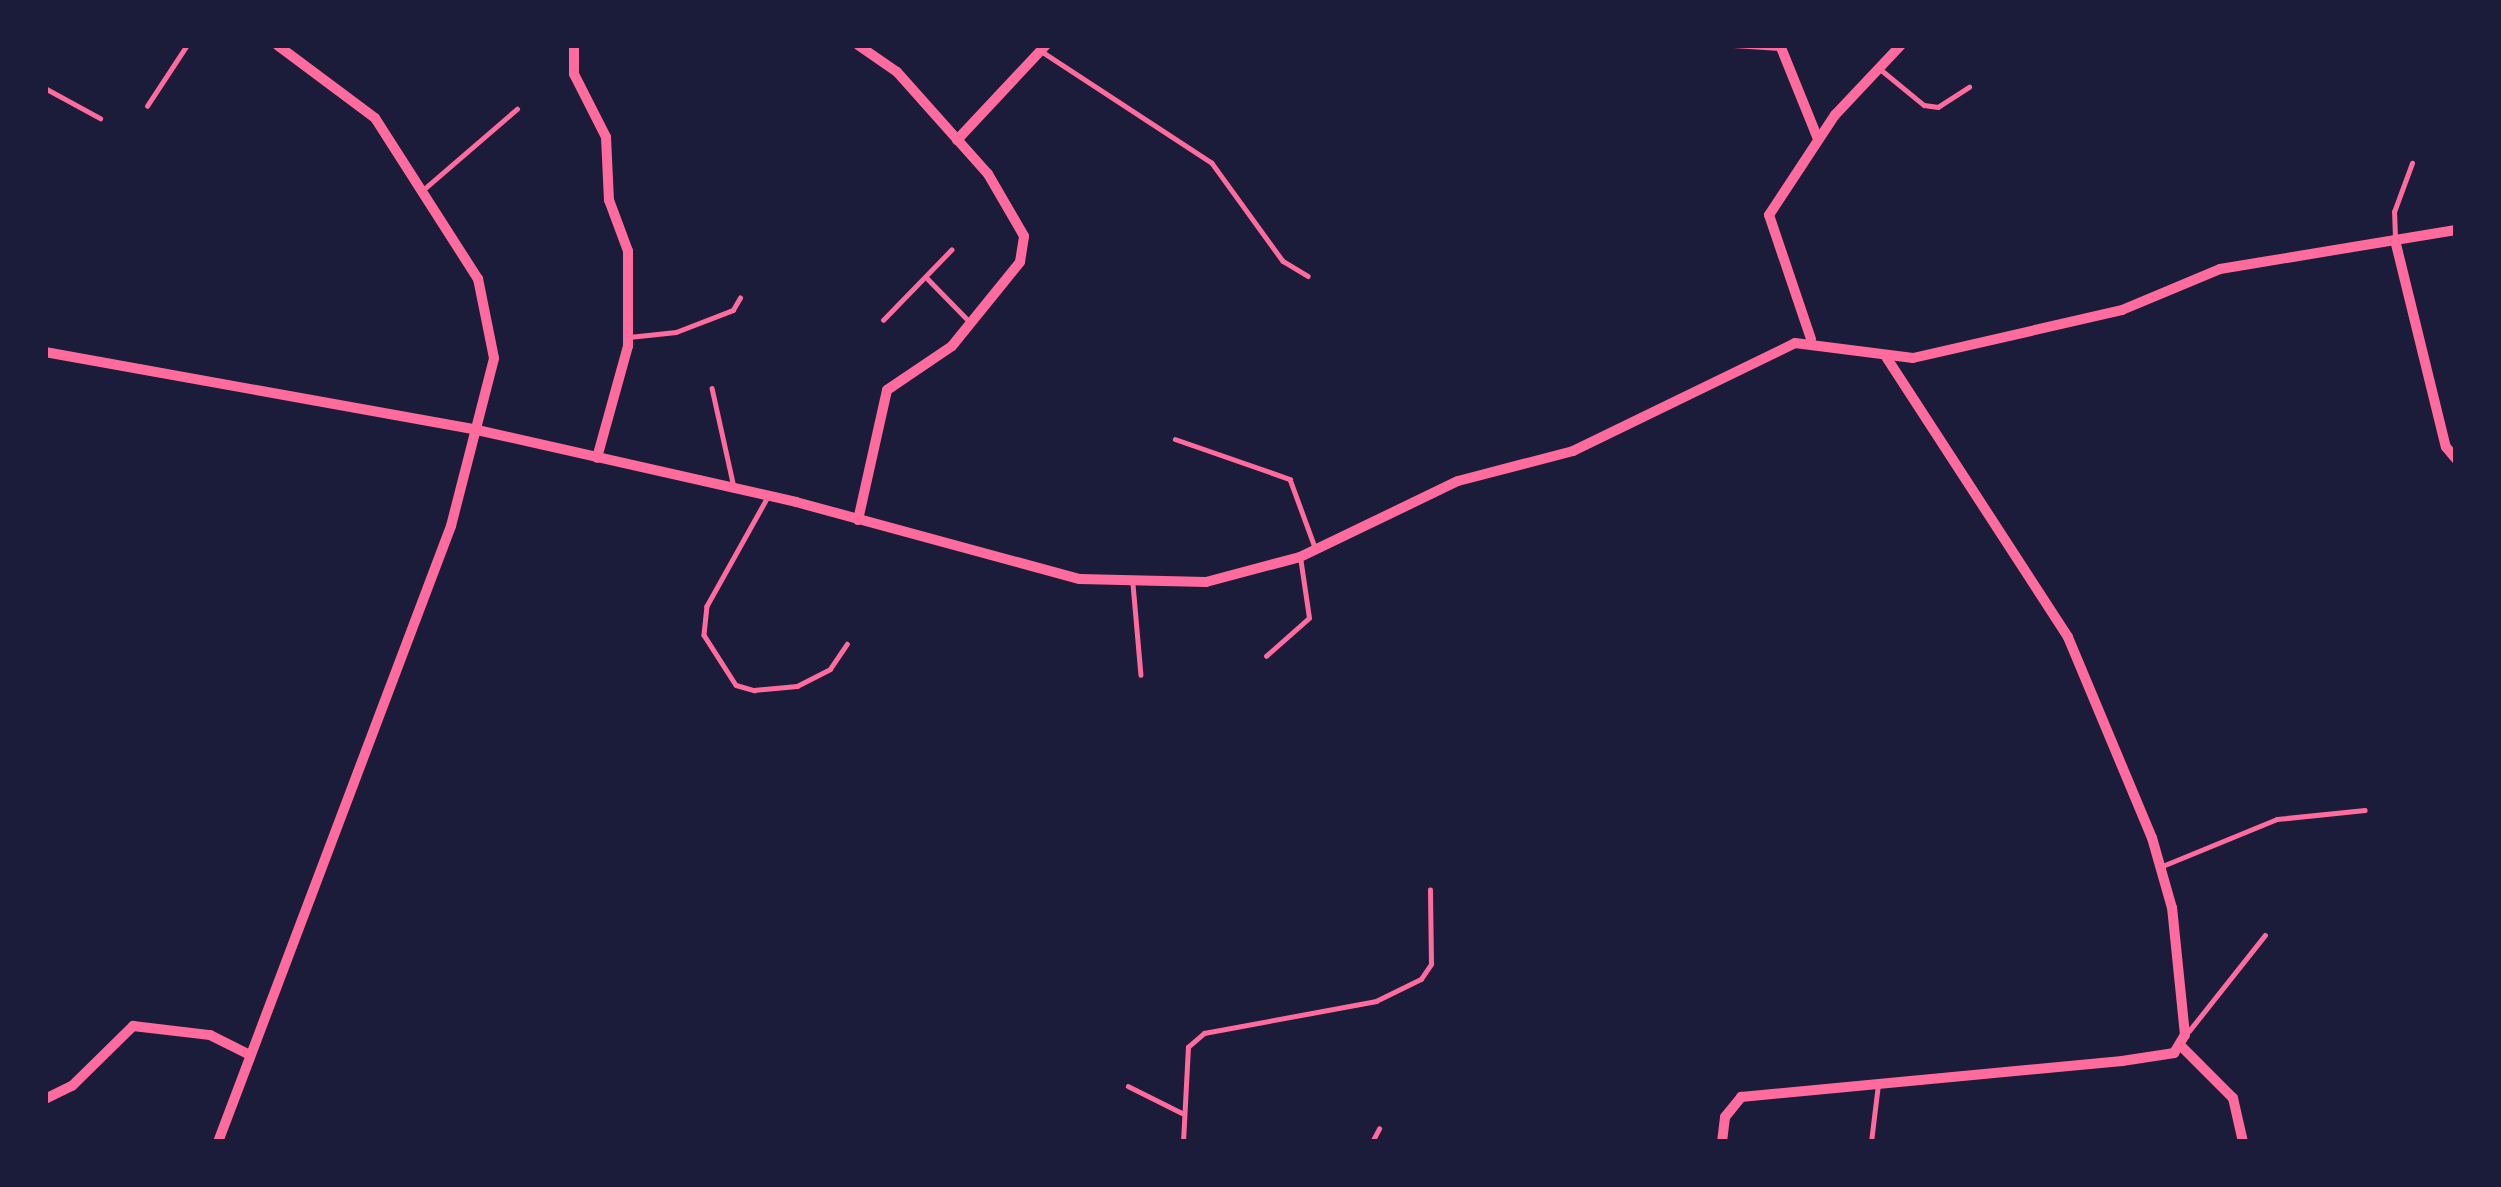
<!DOCTYPE html>
<html>
<head>
<meta charset="utf-8">
<style>
	body { margin:0 }
	#map { position:relative; width:2501px; height:1187px; overflow:hidden; background:#1b1b3a; font-family:"IBM Plex Sans",sans-serif }
	div>[style] { position:absolute }
	.path>* { height:4.5px; margin:-2.25px; padding:0 2.25px; transform-origin:2.25px; border-radius:2.25px; background:#ff6b9d }
	.service>* { height:4.5px; margin:-2.25px; padding:0 2.25px; transform-origin:2.25px; border-radius:2.25px; background:#ff6b9d }
	.minor>* { height:10px; margin:-5px; padding:0 5px; transform-origin:5px; border-radius:5px; background:#ff6b9d }
	span { translate:-50% -50%; white-space:nowrap; text-align:center; line-height:1.15; -webkit-text-stroke:9px #1b1b3a; paint-order:stroke }
	.frame { position:absolute; inset:0; border:48px solid #1b1b3a; pointer-events:none }
</style>
</head>
<body>
<div id="map">
	<div class="path">
		<div style="left:147px;top:106px;width:73px;rotate:-56.7deg"></div>
	</div>
	<div class="service">
		<div style="left:1733px;top:45px;width:48px;rotate:3.6deg"></div>
		<div style="left:1041px;top:51px;width:204px;rotate:33.2deg"></div>
		<div style="left:1212px;top:163px;width:121px;rotate:54.1deg"></div>
		<div style="left:1283px;top:261px;width:29px;rotate:31deg"></div>
		<div style="left:1879px;top:68px;width:58px;rotate:39.4deg"></div>
		<div style="left:1924px;top:105px;width:14px;rotate:8deg"></div>
		<div style="left:1938px;top:107px;width:37px;rotate:-33deg"></div>
		<div style="left:45px;top:88px;width:63px;rotate:28.6deg"></div>
		<div style="left:423px;top:190px;width:124px;rotate:-40.8deg"></div>
		<div style="left:2395px;top:238px;width:26px;rotate:-92deg"></div>
		<div style="left:2394px;top:212px;width:52px;rotate:-69.8deg"></div>
		<div style="left:928px;top:279px;width:60px;rotate:45.7deg"></div>
		<div style="left:883px;top:320px;width:98px;rotate:-45.8deg"></div>
		<div style="left:629px;top:337px;width:47px;rotate:-6.1deg"></div>
		<div style="left:676px;top:332px;width:61px;rotate:-21.1deg"></div>
		<div style="left:733px;top:310px;width:14px;rotate:-60deg"></div>
		<div style="left:712px;top:388px;width:97px;rotate:77.5deg"></div>
		<div style="left:1175px;top:439px;width:122px;rotate:19.2deg"></div>
		<div style="left:1290px;top:479px;width:76px;rotate:69.9deg"></div>
		<div style="left:768px;top:497px;width:125px;rotate:119.2deg"></div>
		<div style="left:707px;top:606px;width:29px;rotate:96deg"></div>
		<div style="left:704px;top:635px;width:59px;rotate:57.4deg"></div>
		<div style="left:736px;top:685px;width:19px;rotate:16deg"></div>
		<div style="left:754px;top:690px;width:43px;rotate:-5.3deg"></div>
		<div style="left:797px;top:686px;width:37px;rotate:-27deg"></div>
		<div style="left:830px;top:669px;width:30px;rotate:-56deg"></div>
		<div style="left:1133px;top:584px;width:91px;rotate:85deg"></div>
		<div style="left:1266px;top:656px;width:57px;rotate:-41.5deg"></div>
		<div style="left:1309px;top:618px;width:62px;rotate:-98.4deg"></div>
		<div style="left:2160px;top:867px;width:126px;rotate:-22.3deg"></div>
		<div style="left:2277px;top:819px;width:88px;rotate:-5.8deg"></div>
		<div style="left:2189px;top:1031px;width:122px;rotate:-51.6deg"></div>
		<div style="left:1128px;top:1086px;width:60px;rotate:26.6deg"></div>
		<div style="left:1183px;top:1142px;width:95px;rotate:-87deg"></div>
		<div style="left:1188px;top:1047px;width:21px;rotate:-41deg"></div>
		<div style="left:1204px;top:1033px;width:175px;rotate:-10.5deg"></div>
		<div style="left:1376px;top:1001px;width:50px;rotate:-26.1deg"></div>
		<div style="left:1421px;top:979px;width:18px;rotate:-56deg"></div>
		<div style="left:1431px;top:964px;width:74px;rotate:-90.8deg"></div>
		<div style="left:1372px;top:1142px;width:15px;rotate:-62deg"></div>
		<div style="left:1871px;top:1142px;width:58px;rotate:-83.1deg"></div>
	</div>
	<div class="minor">
		<div style="left:574px;top:45px;width:29px;rotate:90deg"></div>
		<div style="left:574px;top:74px;width:71px;rotate:63.1deg"></div>
		<div style="left:606px;top:137px;width:63px;rotate:87.3deg"></div>
		<div style="left:609px;top:200px;width:54px;rotate:69.6deg"></div>
		<div style="left:628px;top:251px;width:95px;rotate:90deg"></div>
		<div style="left:628px;top:346px;width:116px;rotate:105.5deg"></div>
		<div style="left:1780px;top:45px;width:101px;rotate:68deg"></div>
		<div style="left:957px;top:140px;width:130px;rotate:-46.9deg"></div>
		<div style="left:2395px;top:240px;width:213px;rotate:76.2deg"></div>
		<div style="left:2446px;top:447px;width:16px;rotate:50deg"></div>
		<div style="left:1811px;top:339px;width:131px;rotate:-108.7deg"></div>
		<div style="left:1769px;top:215px;width:120px;rotate:-56.6deg"></div>
		<div style="left:1835px;top:115px;width:96px;rotate:-46.7deg"></div>
		<div style="left:45px;top:352px;width:439px;rotate:10.2deg"></div>
		<div style="left:477px;top:430px;width:327px;rotate:12.7deg"></div>
		<div style="left:796px;top:502px;width:294px;rotate:15.2deg"></div>
		<div style="left:1080px;top:579px;width:126px;rotate:1.4deg"></div>
		<div style="left:1206px;top:582px;width:97px;rotate:-14.9deg"></div>
		<div style="left:1300px;top:557px;width:175px;rotate:-25.7deg"></div>
		<div style="left:1458px;top:481px;width:119px;rotate:-14.6deg"></div>
		<div style="left:1573px;top:451px;width:247px;rotate:-25.9deg"></div>
		<div style="left:1795px;top:343px;width:119px;rotate:7.2deg"></div>
		<div style="left:1913px;top:358px;width:214px;rotate:-12.9deg"></div>
		<div style="left:2122px;top:310px;width:106px;rotate:-22.7deg"></div>
		<div style="left:2220px;top:269px;width:239px;rotate:-9.4deg"></div>
		<div style="left:858px;top:520px;width:133px;rotate:-77.4deg"></div>
		<div style="left:887px;top:390px;width:78px;rotate:-34.1deg"></div>
		<div style="left:952px;top:346px;width:108px;rotate:-51deg"></div>
		<div style="left:1020px;top:262px;width:26px;rotate:-81deg"></div>
		<div style="left:1024px;top:236px;width:72px;rotate:-120.1deg"></div>
		<div style="left:988px;top:174px;width:137px;rotate:-131.7deg"></div>
		<div style="left:897px;top:72px;width:47px;rotate:-145.3deg"></div>
		<div style="left:2182px;top:1047px;width:72px;rotate:45deg"></div>
		<div style="left:2233px;top:1098px;width:45px;rotate:77.2deg"></div>
		<div style="left:45px;top:1099px;width:30px;rotate:-26deg"></div>
		<div style="left:72px;top:1086px;width:86px;rotate:-44.5deg"></div>
		<div style="left:133px;top:1026px;width:78px;rotate:6.7deg"></div>
		<div style="left:210px;top:1035px;width:45px;rotate:26.6deg"></div>
		<div style="left:218px;top:1142px;width:659px;rotate:-69.28deg"></div>
		<div style="left:451px;top:526px;width:173px;rotate:-75.6deg"></div>
		<div style="left:494px;top:358px;width:81px;rotate:-101.4deg"></div>
		<div style="left:478px;top:279px;width:191px;rotate:-122.6deg"></div>
		<div style="left:375px;top:118px;width:122px;rotate:-143.3deg"></div>
		<div style="left:1722px;top:1142px;width:25px;rotate:-83deg"></div>
		<div style="left:1725px;top:1117px;width:26px;rotate:-51deg"></div>
		<div style="left:1741px;top:1097px;width:383px;rotate:-5.4deg"></div>
		<div style="left:2122px;top:1061px;width:53px;rotate:-8.7deg"></div>
		<div style="left:2174px;top:1053px;width:21px;rotate:-59deg"></div>
		<div style="left:2185px;top:1035px;width:128px;rotate:-95.8deg"></div>
		<div style="left:2172px;top:908px;width:73px;rotate:-105.9deg"></div>
		<div style="left:2152px;top:838px;width:218px;rotate:-112.7deg"></div>
		<div style="left:2068px;top:637px;width:333px;rotate:-123deg"></div>
	</div>
	<div class="frame"></div>
</div>
</body>
</html>
